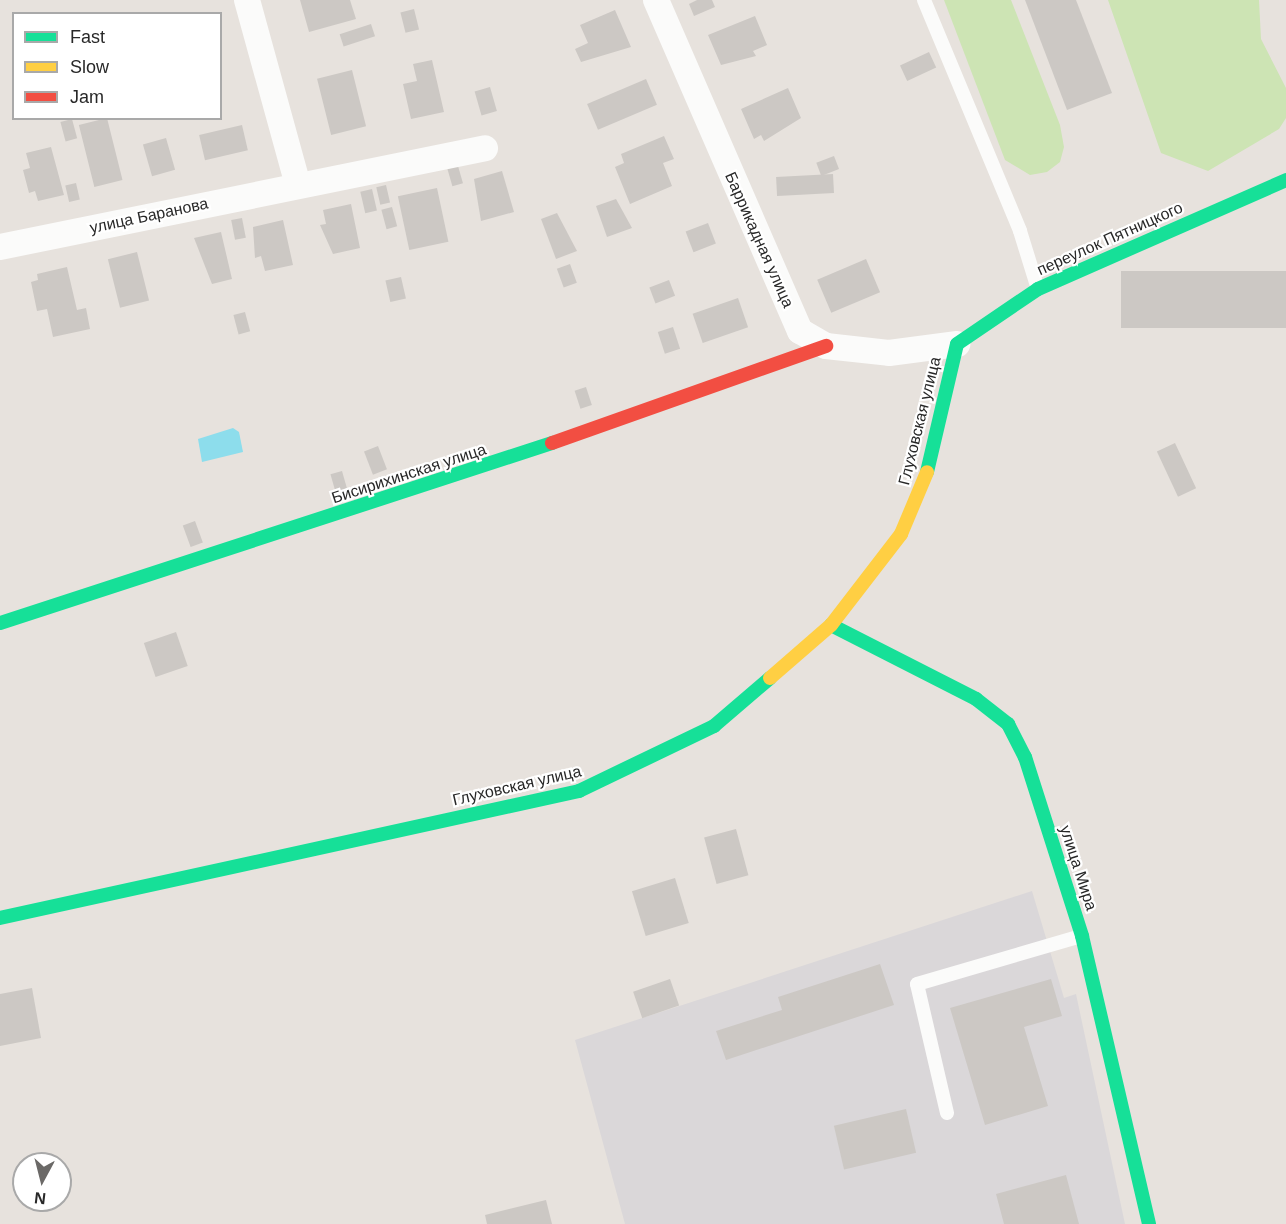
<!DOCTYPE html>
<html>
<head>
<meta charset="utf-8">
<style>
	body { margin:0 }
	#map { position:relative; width:1286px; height:1224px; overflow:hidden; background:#e7e2dd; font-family:Arial,sans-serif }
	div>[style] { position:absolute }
	.industrial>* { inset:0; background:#dad7d9 }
	.green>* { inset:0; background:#cde4b4 }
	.water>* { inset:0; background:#8dddec }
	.building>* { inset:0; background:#ccc8c4; transform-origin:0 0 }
	.lane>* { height:14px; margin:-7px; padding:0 7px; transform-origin:7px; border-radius:7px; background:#fbfbfa }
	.street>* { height:26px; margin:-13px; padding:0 13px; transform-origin:13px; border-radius:13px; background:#fbfbfa }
	.fast>* { height:14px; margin:-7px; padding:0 7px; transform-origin:7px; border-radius:7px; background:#16e098 }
	.slow>* { height:14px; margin:-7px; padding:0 7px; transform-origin:7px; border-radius:7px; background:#ffcf43 }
	.jam>* { height:14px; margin:-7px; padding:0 7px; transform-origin:7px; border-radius:7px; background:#f24e42 }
	span { translate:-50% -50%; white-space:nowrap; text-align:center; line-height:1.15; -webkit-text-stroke:4.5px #fff; paint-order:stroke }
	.street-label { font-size:16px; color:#282828 }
	.legend { position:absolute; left:12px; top:12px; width:210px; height:108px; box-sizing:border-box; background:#fff; border:2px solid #a9a9a9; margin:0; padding:8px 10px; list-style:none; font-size:18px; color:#282828 }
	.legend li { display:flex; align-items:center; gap:12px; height:30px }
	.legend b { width:30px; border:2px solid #a9a9a9 }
	.north { position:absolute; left:12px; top:1152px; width:60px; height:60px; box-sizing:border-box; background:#fff; border:2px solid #a9a9a9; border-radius:50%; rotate:187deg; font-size:16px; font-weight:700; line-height:24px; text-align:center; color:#282828 }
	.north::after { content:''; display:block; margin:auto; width:21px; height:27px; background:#6b6967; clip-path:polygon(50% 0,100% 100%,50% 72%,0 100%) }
</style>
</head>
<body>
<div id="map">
	<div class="industrial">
		<div style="clip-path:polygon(1032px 891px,1064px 998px,1076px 994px,1125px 1224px,625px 1224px,575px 1040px)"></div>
	</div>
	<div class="green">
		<div style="clip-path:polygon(944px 0,1011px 0,1060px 125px,1064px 147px,1060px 162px,1047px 172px,1030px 175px,1005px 160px)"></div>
		<div style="clip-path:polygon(1108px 0,1259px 0,1261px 39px,1286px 88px,1286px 118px,1279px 129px,1208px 171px,1161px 153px)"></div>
	</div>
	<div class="water">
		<div style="clip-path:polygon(233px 428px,239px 432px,243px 452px,202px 462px,198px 439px)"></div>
	</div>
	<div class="building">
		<div style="clip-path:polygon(300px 0,350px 0,356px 19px,309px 32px)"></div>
		<div style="clip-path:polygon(697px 0,712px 0,715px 7px,694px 16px,689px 4px)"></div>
		<div style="clip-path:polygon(1025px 0,1076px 0,1112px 93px,1067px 110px)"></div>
		<div style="left:414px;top:9px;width:21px;height:14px;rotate:76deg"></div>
		<div style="clip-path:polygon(615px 10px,631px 47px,581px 62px,575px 49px,588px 43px,580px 25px)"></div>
		<div style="clip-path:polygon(755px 16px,767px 45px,753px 51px,756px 56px,721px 65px,708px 35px)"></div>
		<div style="left:371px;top:24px;width:13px;height:33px;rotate:72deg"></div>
		<div style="left:929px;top:52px;width:17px;height:32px;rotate:65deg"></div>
		<div style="clip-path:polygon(432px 60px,444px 112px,411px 119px,403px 84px,417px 81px,413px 64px)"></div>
		<div style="left:352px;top:70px;width:58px;height:36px;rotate:76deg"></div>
		<div style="left:646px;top:79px;width:28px;height:64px;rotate:67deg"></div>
		<div style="left:490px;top:87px;width:25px;height:16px;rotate:74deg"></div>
		<div style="clip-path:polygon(788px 88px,801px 118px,764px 141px,761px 135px,754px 139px,741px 109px)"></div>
		<div style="left:107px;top:118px;width:64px;height:29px;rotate:76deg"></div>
		<div style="left:72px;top:119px;width:20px;height:12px;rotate:75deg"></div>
		<div style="left:242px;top:125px;width:26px;height:44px;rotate:77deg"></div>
		<div style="clip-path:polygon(664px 136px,674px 159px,663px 163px,672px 186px,630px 204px,615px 167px,624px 163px,621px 154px)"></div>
		<div style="left:166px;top:138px;width:33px;height:24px;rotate:74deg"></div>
		<div style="clip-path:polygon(51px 147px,64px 195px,38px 201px,35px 191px,29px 193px,23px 170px,30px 168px,26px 153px)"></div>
		<div style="left:834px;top:156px;width:14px;height:19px;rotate:69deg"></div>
		<div style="left:458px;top:166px;width:18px;height:11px;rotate:74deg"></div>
		<div style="clip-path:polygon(502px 171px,514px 212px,481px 221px,474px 179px)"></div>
		<div style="left:833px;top:174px;width:19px;height:57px;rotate:87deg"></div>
		<div style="left:76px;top:183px;width:17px;height:11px;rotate:77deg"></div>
		<div style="left:386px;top:185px;width:18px;height:10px;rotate:77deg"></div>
		<div style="left:437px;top:188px;width:55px;height:40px;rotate:78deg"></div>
		<div style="left:372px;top:189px;width:22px;height:12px;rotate:77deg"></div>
		<div style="clip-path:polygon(616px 199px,632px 228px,607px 237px,596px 206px)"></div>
		<div style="clip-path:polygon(351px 204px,360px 248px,333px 254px,320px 225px,326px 224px,323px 210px)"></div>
		<div style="left:392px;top:207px;width:20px;height:11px;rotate:75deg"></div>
		<div style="clip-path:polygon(557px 213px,577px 251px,556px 259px,541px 219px)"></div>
		<div style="left:242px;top:218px;width:20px;height:11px;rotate:79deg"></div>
		<div style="clip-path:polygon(283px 220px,293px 265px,265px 271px,261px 256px,255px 258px,253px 227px)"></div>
		<div style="left:708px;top:223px;width:22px;height:24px;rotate:69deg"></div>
		<div style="clip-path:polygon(221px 232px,232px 279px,212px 284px,194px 238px)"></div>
		<div style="left:137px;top:252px;width:50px;height:30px;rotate:76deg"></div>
		<div style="left:866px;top:259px;width:36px;height:53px;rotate:67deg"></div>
		<div style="left:570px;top:264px;width:20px;height:14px;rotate:70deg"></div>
		<div style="clip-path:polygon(67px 267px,77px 310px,86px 308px,90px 329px,53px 337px,47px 309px,37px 311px,31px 282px,38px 280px,37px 274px)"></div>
		<div style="left:1286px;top:271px;width:57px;height:165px;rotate:90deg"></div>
		<div style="left:401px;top:277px;width:22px;height:16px;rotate:77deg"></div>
		<div style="left:669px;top:280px;width:17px;height:21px;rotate:69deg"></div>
		<div style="left:738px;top:298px;width:31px;height:48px;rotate:71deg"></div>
		<div style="left:245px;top:312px;width:20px;height:12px;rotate:75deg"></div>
		<div style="left:673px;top:327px;width:23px;height:16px;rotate:72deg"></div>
		<div style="left:586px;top:387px;width:19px;height:12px;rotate:72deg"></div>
		<div style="left:1175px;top:443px;width:50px;height:20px;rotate:65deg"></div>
		<div style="left:378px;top:446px;width:25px;height:15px;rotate:69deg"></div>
		<div style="left:342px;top:471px;width:26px;height:12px;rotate:74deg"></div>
		<div style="left:195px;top:521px;width:23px;height:13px;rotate:70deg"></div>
		<div style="left:176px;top:632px;width:36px;height:34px;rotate:71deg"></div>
		<div style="left:736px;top:829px;width:48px;height:33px;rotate:75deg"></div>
		<div style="left:675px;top:878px;width:47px;height:45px;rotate:73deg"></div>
		<div style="clip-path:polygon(880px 964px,894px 1005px,726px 1060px,716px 1031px,782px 1010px,778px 997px)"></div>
		<div style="left:670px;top:979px;width:28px;height:39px;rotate:71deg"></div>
		<div style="clip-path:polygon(1051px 979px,1062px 1016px,1024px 1027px,1048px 1106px,985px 1125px,950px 1008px)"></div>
		<div style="clip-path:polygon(32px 988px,41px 1038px,0 1046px,0 994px)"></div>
		<div style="left:906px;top:1109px;width:45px;height:74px;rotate:77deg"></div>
		<div style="clip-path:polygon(1066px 1175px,1079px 1224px,1004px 1224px,996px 1194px)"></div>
		<div style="clip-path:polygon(546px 1200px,552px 1224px,487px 1224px,485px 1215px)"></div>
	</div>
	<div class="lane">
		<div style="left:924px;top:0;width:250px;rotate:67.4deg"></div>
		<div style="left:1020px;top:231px;width:61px;rotate:72.8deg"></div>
		<div style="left:947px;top:1113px;width:132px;rotate:-103.1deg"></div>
		<div style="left:917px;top:984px;width:171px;rotate:-16.3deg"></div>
	</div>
	<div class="street">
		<div style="left:247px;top:0;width:192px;rotate:74.6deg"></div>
		<div style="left:656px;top:0;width:361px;rotate:66.5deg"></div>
		<div style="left:800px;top:331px;width:30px;rotate:30deg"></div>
		<div style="left:826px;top:346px;width:63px;rotate:6.3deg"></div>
		<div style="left:889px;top:353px;width:69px;rotate:-7.5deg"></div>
		<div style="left:0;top:247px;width:495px;rotate:-11.5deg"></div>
	</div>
	<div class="fast">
		<div style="left:927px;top:472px;width:131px;rotate:-76.8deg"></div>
		<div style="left:957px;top:344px;width:98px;rotate:-34.2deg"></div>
		<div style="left:1038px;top:289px;width:271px;rotate:-23.7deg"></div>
		<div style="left:0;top:623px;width:581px;rotate:-18.06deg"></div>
		<div style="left:831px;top:625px;width:163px;rotate:27deg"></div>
		<div style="left:976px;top:699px;width:41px;rotate:38deg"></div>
		<div style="left:1008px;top:724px;width:37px;rotate:63deg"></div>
		<div style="left:1025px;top:757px;width:188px;rotate:72.3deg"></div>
		<div style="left:1082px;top:936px;width:296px;rotate:76.9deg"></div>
		<div style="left:0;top:918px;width:593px;rotate:-12.37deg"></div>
		<div style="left:579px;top:791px;width:150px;rotate:-25.7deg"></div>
		<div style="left:714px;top:726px;width:74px;rotate:-40.6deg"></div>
	</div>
	<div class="slow">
		<div style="left:770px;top:678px;width:81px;rotate:-41deg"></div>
		<div style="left:831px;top:625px;width:115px;rotate:-52.4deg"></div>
		<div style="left:901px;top:534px;width:67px;rotate:-67.2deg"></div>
	</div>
	<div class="jam">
		<div style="left:552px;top:443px;width:291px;rotate:-19.5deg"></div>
	</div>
	<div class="street-label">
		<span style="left:149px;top:216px;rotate:-12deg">улица Баранова</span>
		<span style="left:1110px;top:239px;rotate:-24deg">переулок Пятницкого</span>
		<span style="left:759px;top:240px;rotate:66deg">Баррикадная улица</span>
		<span style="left:920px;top:421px;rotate:-76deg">Глуховская улица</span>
		<span style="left:409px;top:474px;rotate:-18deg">Бисирихинская улица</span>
		<span style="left:517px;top:786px;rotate:-13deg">Глуховская улица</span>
		<span style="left:1078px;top:868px;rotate:72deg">улица Мира</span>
	</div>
	<ul class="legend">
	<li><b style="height:8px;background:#16e098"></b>Fast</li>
	<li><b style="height:8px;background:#ffcf43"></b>Slow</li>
	<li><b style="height:8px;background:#f24e42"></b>Jam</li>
	</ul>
	<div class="north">N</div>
</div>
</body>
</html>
